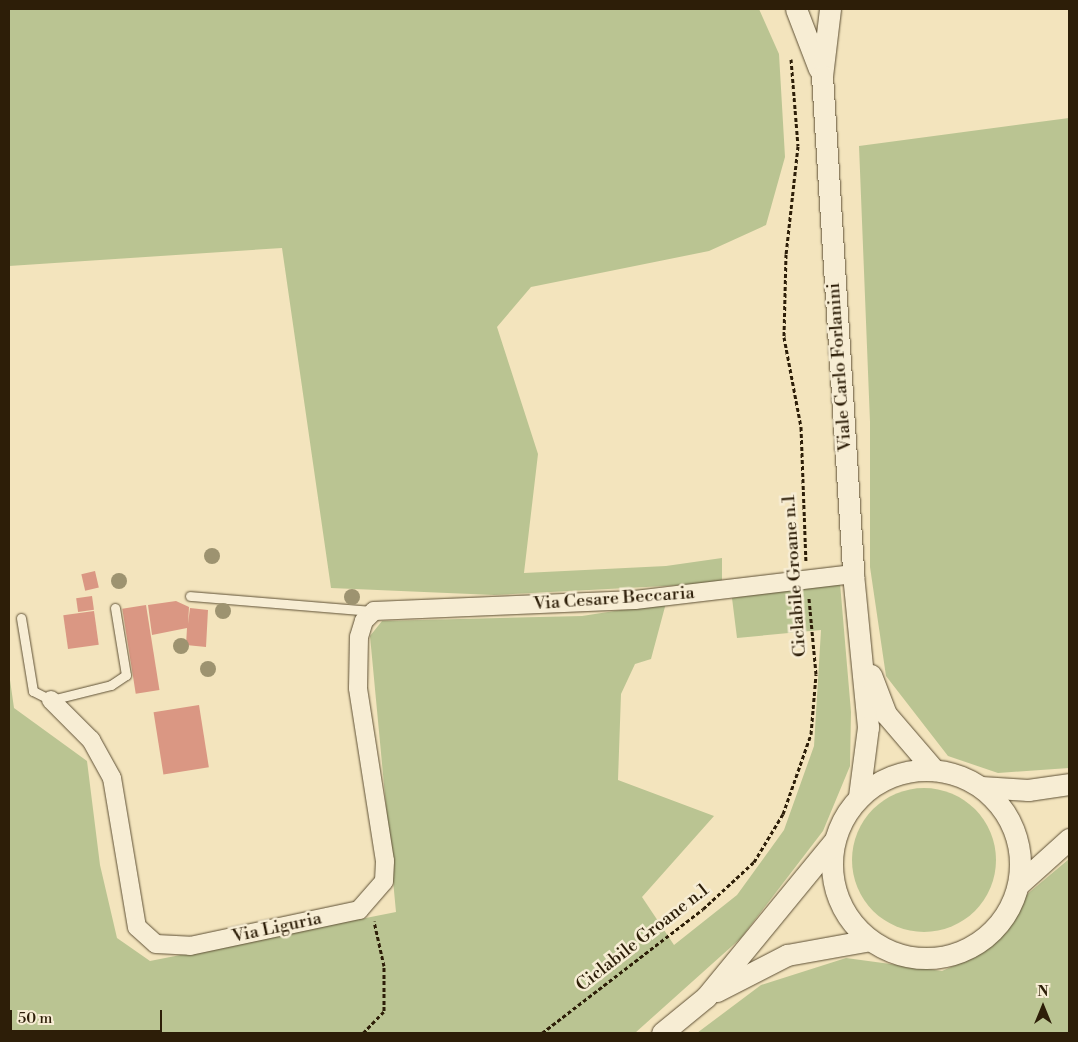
<!DOCTYPE html>
<html>
<head>
<meta charset="utf-8">
<style>
	body { margin:0 }
	#map { position:relative; width:1078px; height:1042px; overflow:hidden; background:#f3e4bd; font-family:"Libre Bodoni",serif }
	div>[style] { position:absolute }
	.green>* { inset:0; background:#bac492 }
	.round { border-radius:50% }
	.building>* { inset:0; background:#da9783; transform-origin:0 0 }
	.path>* { height:3px; margin-top:-1.5px; transform-origin:0; background:repeating-linear-gradient(90deg,#2d1e08 0 4px,transparent 0 6.5px) }
	.roads { filter:drop-shadow(0 0 1px #5e5035) drop-shadow(0 0 1px #5e5035) }
	.service>* { height:9px; margin:-4.5px; padding:0 4.5px; transform-origin:4.5px; border-radius:4.5px; background:#f7edd4 }
	.minor>* { height:18px; margin:-9px; padding:0 9px; transform-origin:9px; border-radius:9px; background:#f7edd4 }
	.tertiary>* { height:21px; margin:-10.5px; padding:0 10.5px; transform-origin:10.5px; border-radius:10.5px; background:#f7edd4 }
	.tertiary>.ring { margin:-10.5px; padding:0; box-sizing:content-box; background:none; border:21px solid #f7edd4; border-radius:50% }
	.trees>* { width:16px; height:16px; margin:-8px; border-radius:50%; background:#9d9370 }
	span { translate:-50% -50%; white-space:nowrap; text-align:center; line-height:1.15; -webkit-text-stroke:5px #f7edd4; paint-order:stroke }
	.street-label { font-size:18px; color:#2d1e08 }
	.frame { position:absolute; inset:0; border:10px solid #2d1e08; pointer-events:none }
	.north { position:absolute; left:1018px; top:982px; width:50px; height:50px; -webkit-text-stroke:4px #f7edd4; paint-order:stroke; rotate:0deg; font-size:14px; font-weight:700; line-height:20px; text-align:center; color:#2d1e08 }
	.north::after { content:''; display:block; margin:auto; width:18px; height:22px; background:#2d1e08; clip-path:polygon(50% 0,100% 100%,50% 72%,0 100%) }
	.scale { position:absolute; left:10px; top:1010px; width:152px; height:22px; box-sizing:border-box; border:2px solid #2d1e08; border-top:0; padding-left:6px; font-size:15px; line-height:18px; white-space:nowrap; color:#2d1e08; -webkit-text-stroke:4px #f7edd4; paint-order:stroke }
</style>
</head>
<body>
<div id="map">
	<div class="green">
		<div style="clip-path:polygon(9px 9px,759px 9px,779px 54px,785px 157px,766px 225px,709px 251px,531px 287px,497px 327px,538px 454px,524px 573px,666px 566px,722px 558px,722px 583px,494px 595px,331px 588px,282px 248px,9px 266px)"></div>
		<div style="clip-path:polygon(1069px 118px,1069px 768px,998px 773px,948px 756px,886px 676px,870px 567px,870px 422px,859px 146px)"></div>
		<div style="clip-path:polygon(840px 583px,851px 712px,850px 766px,823px 831px,741px 938px,635px 1033px,9px 1033px,9px 673px,14px 708px,87px 761px,100px 865px,117px 938px,150px 961px,396px 912px,370px 636px,382px 621px,582px 616px,666px 603px,651px 659px,635px 664px,621px 694px,618px 780px,714px 816px,642px 897px,674px 945px,737px 895px,784px 830px,814px 746px,821px 630px,737px 638px,732px 598px)"></div>
		<div class="round" style="left:852px;top:788px;width:144px;height:144px"></div>
		<div style="clip-path:polygon(1069px 859px,1069px 1033px,697px 1033px,761px 985px,846px 958px,942px 971px,971px 958px,1007px 932px,1025px 896px)"></div>
	</div>
	<div class="building">
		<div style="left:95px;top:571px;width:17px;height:14px;rotate:77deg"></div>
		<div style="left:92px;top:596px;width:14px;height:16px;rotate:82deg"></div>
		<div style="clip-path:polygon(176px 601px,189px 607px,188px 624px,190px 608px,208px 610px,206px 647px,186px 645px,187px 628px,152px 635px,148px 605px)"></div>
		<div style="left:146px;top:605px;width:86px;height:24px;rotate:81deg"></div>
		<div style="left:94px;top:611px;width:34px;height:31px;rotate:82deg"></div>
		<div style="left:199px;top:705px;width:63px;height:46px;rotate:81deg"></div>
	</div>
	<div class="path">
		<div style="left:791px;top:59px;width:87px;rotate:85.4deg"></div>
		<div style="left:798px;top:146px;width:109px;rotate:96.3deg"></div>
		<div style="left:786px;top:254px;width:83px;rotate:91.4deg"></div>
		<div style="left:784px;top:337px;width:92px;rotate:79.3deg"></div>
		<div style="left:801px;top:427px;width:135px;rotate:87.9deg"></div>
		<div style="left:363px;top:1033px;width:30px;rotate:-46deg"></div>
		<div style="left:384px;top:1011px;width:45px;rotate:-90deg"></div>
		<div style="left:384px;top:966px;width:46px;rotate:-102.5deg"></div>
		<div style="left:542px;top:1033px;width:203px;rotate:-37.6deg"></div>
		<div style="left:703px;top:909px;width:69px;rotate:-42.7deg"></div>
		<div style="left:754px;top:862px;width:56px;rotate:-58.9deg"></div>
		<div style="left:783px;top:814px;width:85px;rotate:-70.7deg"></div>
		<div style="left:811px;top:734px;width:60px;rotate:-85.2deg"></div>
		<div style="left:816px;top:674px;width:76px;rotate:-95.3deg"></div>
	</div>
	<div class="roads">
		<div class="service">
			<div style="left:190px;top:596px;width:184px;rotate:4.7deg"></div>
			<div style="left:21px;top:618px;width:74px;rotate:80.7deg"></div>
			<div style="left:33px;top:691px;width:20px;rotate:27deg"></div>
			<div style="left:51px;top:700px;width:62px;rotate:-14deg"></div>
			<div style="left:111px;top:685px;width:18px;rotate:-34deg"></div>
			<div style="left:126px;top:675px;width:68px;rotate:-99.3deg"></div>
		</div>
		<div class="minor">
			<div style="left:51px;top:700px;width:57px;rotate:45deg"></div>
			<div style="left:91px;top:740px;width:43px;rotate:61.1deg"></div>
			<div style="left:112px;top:778px;width:151px;rotate:80.5deg"></div>
			<div style="left:137px;top:927px;width:25px;rotate:42deg"></div>
			<div style="left:156px;top:944px;width:34px;rotate:3deg"></div>
			<div style="left:190px;top:946px;width:173px;rotate:-12deg"></div>
			<div style="left:359px;top:910px;width:38px;rotate:-49deg"></div>
			<div style="left:384px;top:881px;width:20px;rotate:-87deg"></div>
			<div style="left:385px;top:861px;width:175px;rotate:-98.9deg"></div>
			<div style="left:358px;top:688px;width:51px;rotate:-88.9deg"></div>
			<div style="left:359px;top:637px;width:17px;rotate:-73deg"></div>
			<div style="left:364px;top:621px;width:14px;rotate:-45deg"></div>
			<div style="left:374px;top:611px;width:261px;rotate:-2.4deg"></div>
			<div style="left:635px;top:600px;width:220px;rotate:-6.8deg"></div>
		</div>
		<div class="tertiary">
			<div style="left:796px;top:9px;width:64px;rotate:69deg"></div>
			<div style="left:830px;top:9px;width:67px;rotate:96.8deg"></div>
			<div style="left:822px;top:76px;width:499px;rotate:86.4deg"></div>
			<div style="left:853px;top:574px;width:154px;rotate:84.4deg"></div>
			<div style="left:868px;top:727px;width:70px;rotate:97.4deg"></div>
			<div style="left:871px;top:675px;width:42px;rotate:69deg"></div>
			<div style="left:886px;top:714px;width:74px;rotate:49.4deg"></div>
			<div class="ring" style="left:832px;top:770px;width:167px;height:167px"></div>
			<div style="left:981px;top:787px;width:47px;rotate:3.7deg"></div>
			<div style="left:1028px;top:790px;width:41px;rotate:-8.3deg"></div>
			<div style="left:1018px;top:885px;width:69px;rotate:-42deg"></div>
			<div style="left:717px;top:991px;width:79px;rotate:-27.2deg"></div>
			<div style="left:787px;top:955px;width:84px;rotate:-10.2deg"></div>
			<div style="left:662px;top:1033px;width:57px;rotate:-39.3deg"></div>
			<div style="left:706px;top:997px;width:202px;rotate:-50.6deg"></div>
		</div>
	</div>
	<div class="trees">
		<div style="left:212px;top:556px"></div>
		<div style="left:119px;top:581px"></div>
		<div style="left:352px;top:597px"></div>
		<div style="left:223px;top:611px"></div>
		<div style="left:181px;top:646px"></div>
		<div style="left:208px;top:669px"></div>
	</div>
	<div class="street-label">
		<span style="left:840px;top:367px;rotate:-94deg">Viale Carlo Forlanini</span>
		<span style="left:795px;top:576px;rotate:-94deg">Ciclabile Groane n.1</span>
		<span style="left:614px;top:599px;rotate:-4deg">Via Cesare Beccaria</span>
		<span style="left:277px;top:928px;rotate:-12deg">Via Liguria</span>
		<span style="left:643px;top:938px;rotate:-38deg">Ciclabile Groane n.1</span>
	</div>
	<div class="frame"></div>
	<div class="north">N</div>
	<div class="scale">50 m</div>
</div>
</body>
</html>
